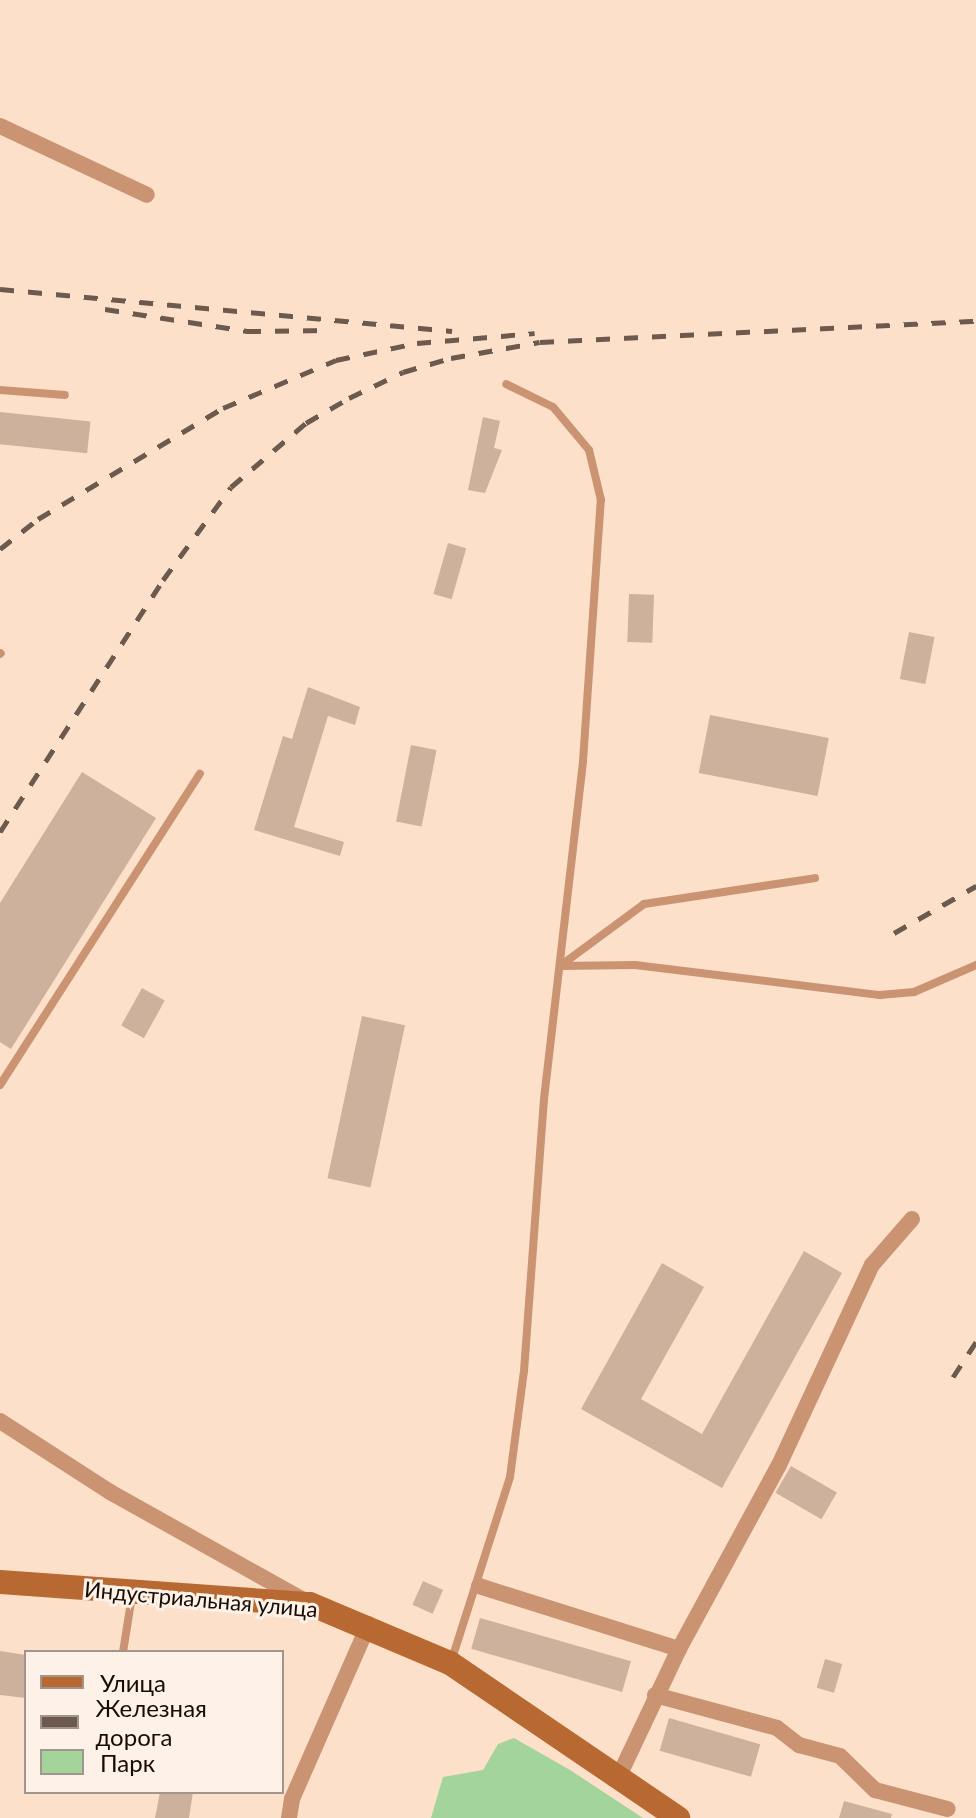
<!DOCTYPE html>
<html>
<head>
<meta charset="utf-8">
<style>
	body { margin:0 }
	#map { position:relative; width:976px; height:1818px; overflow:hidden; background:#fde0ca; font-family:Lato,sans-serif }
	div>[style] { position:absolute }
	.green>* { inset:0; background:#a3d49b }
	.building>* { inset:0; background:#cdb19c; transform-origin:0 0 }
	.service>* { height:8px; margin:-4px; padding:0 4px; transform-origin:4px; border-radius:4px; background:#ca9372 }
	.minor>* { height:16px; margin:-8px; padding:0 8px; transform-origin:8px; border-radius:8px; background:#ca9372 }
	.secondary>* { height:24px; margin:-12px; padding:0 12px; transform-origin:12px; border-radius:12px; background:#b86931 }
	.rail>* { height:5px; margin-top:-2.5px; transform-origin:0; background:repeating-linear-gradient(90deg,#6b5a4d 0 14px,transparent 0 28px) }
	span { translate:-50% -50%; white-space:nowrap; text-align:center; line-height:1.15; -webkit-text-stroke:6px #fdf1e8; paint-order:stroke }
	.street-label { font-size:22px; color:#170d06 }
	.legend { position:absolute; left:24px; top:1650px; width:260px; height:144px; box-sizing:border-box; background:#fdf1e8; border:2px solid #a1968e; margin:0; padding:10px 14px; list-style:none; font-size:24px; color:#170d06 }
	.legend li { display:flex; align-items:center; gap:16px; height:40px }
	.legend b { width:40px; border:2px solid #a1968e }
</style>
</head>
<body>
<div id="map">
	<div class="green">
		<div style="clip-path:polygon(514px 1738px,570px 1770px,643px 1818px,431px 1818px,443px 1777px,483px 1770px,498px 1744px)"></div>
	</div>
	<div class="building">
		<div style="left:0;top:412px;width:91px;height:32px;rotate:6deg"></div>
		<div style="clip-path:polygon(483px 417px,500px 421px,494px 448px,502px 450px,485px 493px,468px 490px)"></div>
		<div style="left:448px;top:543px;width:19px;height:53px;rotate:16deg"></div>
		<div style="left:629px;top:594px;width:25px;height:48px;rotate:2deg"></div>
		<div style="left:909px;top:632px;width:26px;height:48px;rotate:11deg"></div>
		<div style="clip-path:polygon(308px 687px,360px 707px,355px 725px,328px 716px,294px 827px,344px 842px,340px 856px,254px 830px,283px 736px,292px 739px)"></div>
		<div style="left:710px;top:715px;width:121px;height:59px;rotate:11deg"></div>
		<div style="left:411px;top:745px;width:26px;height:78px;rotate:11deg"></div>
		<div style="clip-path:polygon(82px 772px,156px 818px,11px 1049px,0 1042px,0 903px)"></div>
		<div style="left:142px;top:988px;width:26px;height:43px;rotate:29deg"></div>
		<div style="left:362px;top:1016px;width:44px;height:166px;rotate:12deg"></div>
		<div style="clip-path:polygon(804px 1251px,842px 1273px,722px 1488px,581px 1409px,662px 1263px,704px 1287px,641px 1399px,702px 1434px)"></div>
		<div style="left:791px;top:1466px;width:53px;height:31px;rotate:30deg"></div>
		<div style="left:423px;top:1581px;width:22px;height:26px;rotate:24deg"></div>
		<div style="left:480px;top:1618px;width:157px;height:32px;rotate:16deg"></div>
		<div style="clip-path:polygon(0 1651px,26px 1655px,26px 1698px,0 1695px)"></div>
		<div style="left:825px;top:1659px;width:18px;height:30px;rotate:16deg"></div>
		<div style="left:669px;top:1718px;width:95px;height:34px;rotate:16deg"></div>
		<div style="clip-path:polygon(160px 1792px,193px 1792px,189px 1818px,155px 1818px)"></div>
		<div style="clip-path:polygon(844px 1801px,892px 1814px,891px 1818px,839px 1818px)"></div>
	</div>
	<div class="service">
		<div style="left:0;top:390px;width:65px;rotate:4.4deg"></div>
		<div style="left:0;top:654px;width:1px;rotate:-45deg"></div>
		<div style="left:560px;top:966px;width:75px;rotate:-0.8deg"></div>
		<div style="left:635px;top:965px;width:247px;rotate:7deg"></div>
		<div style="left:880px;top:995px;width:34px;rotate:-5deg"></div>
		<div style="left:914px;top:992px;width:68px;rotate:-23.5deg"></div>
		<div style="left:560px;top:966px;width:104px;rotate:-36.4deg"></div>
		<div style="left:644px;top:904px;width:173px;rotate:-8.6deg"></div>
		<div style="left:0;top:1085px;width:370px;rotate:-57.3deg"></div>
		<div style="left:123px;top:1652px;width:57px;rotate:-80.9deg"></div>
		<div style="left:451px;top:1662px;width:194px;rotate:-72.3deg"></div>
		<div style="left:510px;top:1477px;width:107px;rotate:-82.5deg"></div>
		<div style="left:524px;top:1371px;width:273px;rotate:-85.8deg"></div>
		<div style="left:544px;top:1099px;width:340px;rotate:-83.4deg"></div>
		<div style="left:583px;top:761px;width:262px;rotate:-86.1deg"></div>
		<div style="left:601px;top:500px;width:51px;rotate:-103.5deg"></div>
		<div style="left:589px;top:450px;width:56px;rotate:-129.9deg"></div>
		<div style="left:553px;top:407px;width:52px;rotate:-153.9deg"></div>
	</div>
	<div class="minor">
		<div style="left:0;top:126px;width:162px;rotate:25.1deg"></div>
		<div style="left:0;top:1421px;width:131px;rotate:32.8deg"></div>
		<div style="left:110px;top:1492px;width:223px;rotate:29.2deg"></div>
		<div style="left:479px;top:1586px;width:210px;rotate:17.5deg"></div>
		<div style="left:655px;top:1695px;width:126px;rotate:15.1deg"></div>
		<div style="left:777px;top:1728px;width:28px;rotate:38deg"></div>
		<div style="left:799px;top:1745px;width:42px;rotate:15deg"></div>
		<div style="left:840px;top:1756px;width:49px;rotate:44.2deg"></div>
		<div style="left:875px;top:1790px;width:75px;rotate:14.6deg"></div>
		<div style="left:619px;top:1776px;width:140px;rotate:-64.7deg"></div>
		<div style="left:679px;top:1649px;width:209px;rotate:-61.5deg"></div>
		<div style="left:779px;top:1465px;width:221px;rotate:-65.1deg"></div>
		<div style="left:872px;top:1265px;width:61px;rotate:-49deg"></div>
		<div style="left:289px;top:1818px;width:19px;rotate:-81deg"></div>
		<div style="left:292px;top:1799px;width:191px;rotate:-66.3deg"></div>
	</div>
	<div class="secondary">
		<div style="left:0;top:1582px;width:311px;rotate:4.1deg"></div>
		<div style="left:310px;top:1604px;width:152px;rotate:22.9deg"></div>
		<div style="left:450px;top:1663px;width:276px;rotate:34.2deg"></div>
	</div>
	<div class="rail">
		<div style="left:0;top:289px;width:454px;rotate:5.3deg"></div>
		<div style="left:105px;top:309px;width:144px;rotate:8.8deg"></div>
		<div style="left:247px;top:331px;width:84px;rotate:-0.7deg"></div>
		<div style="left:0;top:549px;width:48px;rotate:-38.3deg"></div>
		<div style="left:38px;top:519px;width:216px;rotate:-31deg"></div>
		<div style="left:223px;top:408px;width:123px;rotate:-23deg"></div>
		<div style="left:336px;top:360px;width:83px;rotate:-11.9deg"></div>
		<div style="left:417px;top:343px;width:118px;rotate:-4.8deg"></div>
		<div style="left:0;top:832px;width:300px;rotate:-57.1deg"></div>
		<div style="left:163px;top:580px;width:115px;rotate:-53.8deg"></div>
		<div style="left:231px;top:487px;width:99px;rotate:-40.5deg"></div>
		<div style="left:306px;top:423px;width:50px;rotate:-30.2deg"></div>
		<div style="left:349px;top:398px;width:60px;rotate:-25.7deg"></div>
		<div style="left:403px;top:372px;width:50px;rotate:-16.3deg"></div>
		<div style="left:451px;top:358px;width:90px;rotate:-10.2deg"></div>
		<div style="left:540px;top:342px;width:437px;rotate:-2.8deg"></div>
		<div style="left:894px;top:933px;width:95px;rotate:-29.8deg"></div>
		<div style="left:953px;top:1377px;width:42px;rotate:-56.7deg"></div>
	</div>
	<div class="street-label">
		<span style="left:201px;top:1599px;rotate:5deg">Индустриальная улица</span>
	</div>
	<ul class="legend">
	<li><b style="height:10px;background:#b86931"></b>Улица</li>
	<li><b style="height:10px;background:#6b5a4d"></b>Железная дорога</li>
	<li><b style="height:22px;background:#a3d49b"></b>Парк</li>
	</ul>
</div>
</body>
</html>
